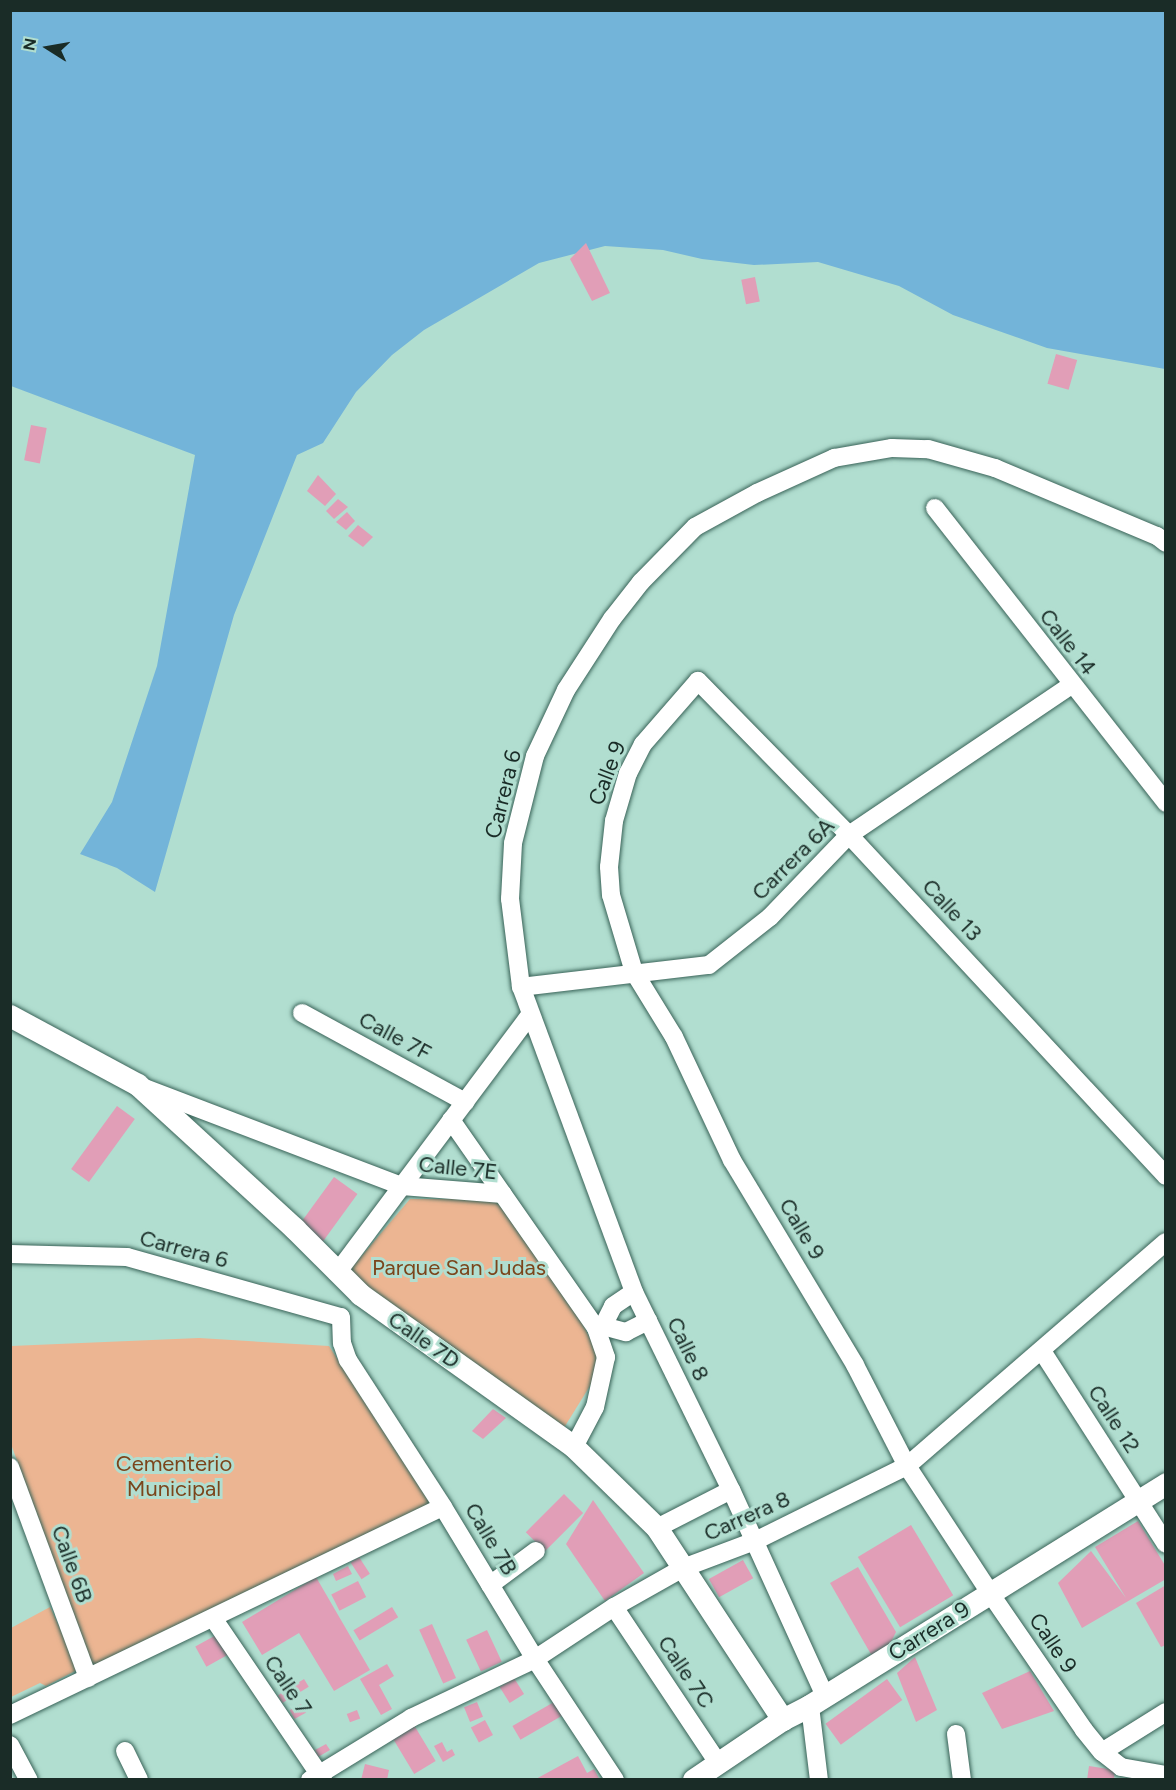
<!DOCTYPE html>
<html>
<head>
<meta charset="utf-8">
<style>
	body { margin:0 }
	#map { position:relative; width:1176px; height:1790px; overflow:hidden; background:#b1ded0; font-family:Figtree,sans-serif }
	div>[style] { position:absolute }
	.green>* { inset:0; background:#ecb592 }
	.water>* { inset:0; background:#73b4d9 }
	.building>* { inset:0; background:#e19eb7; transform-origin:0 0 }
	.roads { filter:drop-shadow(0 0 2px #396358) drop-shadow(0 0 2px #396358) }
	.minor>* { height:18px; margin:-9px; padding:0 9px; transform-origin:9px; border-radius:9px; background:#fff }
	.major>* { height:22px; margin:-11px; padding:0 11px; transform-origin:11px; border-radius:11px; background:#fff }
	span { translate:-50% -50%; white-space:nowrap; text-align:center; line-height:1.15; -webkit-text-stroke:6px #b1ded0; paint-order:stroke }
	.street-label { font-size:22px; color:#1a2c27 }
	.park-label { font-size:22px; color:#7b451b }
	.frame { position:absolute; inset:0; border:12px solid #1a2c27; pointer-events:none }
	.north { position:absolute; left:18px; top:18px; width:60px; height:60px; -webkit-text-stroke:4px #b1ded0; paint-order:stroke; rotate:281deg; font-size:16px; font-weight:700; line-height:24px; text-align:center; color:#1a2c27 }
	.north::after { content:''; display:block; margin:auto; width:21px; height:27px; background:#1a2c27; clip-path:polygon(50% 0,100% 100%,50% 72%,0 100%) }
</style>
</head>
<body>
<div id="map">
	<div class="green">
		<div style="clip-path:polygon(410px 1199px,495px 1199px,577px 1313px,600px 1358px,598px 1373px,562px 1431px,348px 1272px)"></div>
		<div style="clip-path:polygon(199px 1338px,329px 1346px,431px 1505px,93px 1669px,11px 1444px,11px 1346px)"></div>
		<div style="clip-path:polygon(50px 1607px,79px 1669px,46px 1686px,40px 1683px,11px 1697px,11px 1628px)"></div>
	</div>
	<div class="water">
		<div style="clip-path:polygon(10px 11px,1165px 11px,1165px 369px,1047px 348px,953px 315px,899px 286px,818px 262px,754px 265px,702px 259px,663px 250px,605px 246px,539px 263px,424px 330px,392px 355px,356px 392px,323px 443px,297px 455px,234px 615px,155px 892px,117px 868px,80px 854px,112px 802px,157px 666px,195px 455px,11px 386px)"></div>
	</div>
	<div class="building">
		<div style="clip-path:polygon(586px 243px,610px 293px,592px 301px,570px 259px)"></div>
		<div style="left:755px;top:277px;width:25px;height:14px;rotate:79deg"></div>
		<div style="left:1056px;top:354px;width:22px;height:31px;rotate:16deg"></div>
		<div style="left:31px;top:425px;width:16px;height:36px;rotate:11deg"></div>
		<div style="clip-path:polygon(318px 475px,336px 494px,325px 506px,307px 491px)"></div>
		<div style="clip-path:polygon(338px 499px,348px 507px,334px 519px,326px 511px)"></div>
		<div style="clip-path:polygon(347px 512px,355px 521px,346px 530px,336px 522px)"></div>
		<div style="clip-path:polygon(358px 525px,373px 537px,363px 547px,348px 536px)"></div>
		<div style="left:117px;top:1106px;width:22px;height:78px;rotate:36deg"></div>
		<div style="left:334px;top:1177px;width:29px;height:60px;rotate:36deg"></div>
		<div style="clip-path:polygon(493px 1409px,506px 1418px,483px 1439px,472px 1431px)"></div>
		<div style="left:564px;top:1494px;width:27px;height:54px;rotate:45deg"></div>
		<div style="clip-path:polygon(593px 1500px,644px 1573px,605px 1601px,566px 1544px)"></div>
		<div style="clip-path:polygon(1138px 1521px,1166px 1567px,1166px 1579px,1082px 1628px,1058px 1583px,1091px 1551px,1126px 1598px,1095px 1547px)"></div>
		<div style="left:911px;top:1525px;width:82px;height:62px;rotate:59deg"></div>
		<div style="left:359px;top:1557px;width:20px;height:10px;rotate:57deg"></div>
		<div style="left:743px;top:1560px;width:21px;height:39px;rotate:61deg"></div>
		<div style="clip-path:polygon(348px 1566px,352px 1574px,336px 1581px,333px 1574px)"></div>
		<div style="clip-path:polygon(858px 1567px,896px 1632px,889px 1646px,872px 1656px,830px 1583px)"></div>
		<div style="clip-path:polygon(316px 1577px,370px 1670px,334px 1691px,299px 1633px,262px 1655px,242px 1622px)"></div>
		<div style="left:358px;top:1581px;width:18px;height:30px;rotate:63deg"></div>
		<div style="clip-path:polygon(1166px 1585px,1166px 1645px,1161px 1647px,1136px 1603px)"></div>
		<div style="left:392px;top:1607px;width:12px;height:45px;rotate:59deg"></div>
		<div style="left:432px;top:1624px;width:59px;height:14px;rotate:66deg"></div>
		<div style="left:487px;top:1630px;width:35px;height:23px;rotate:65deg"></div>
		<div style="left:218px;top:1634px;width:23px;height:26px;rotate:61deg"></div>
		<div style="clip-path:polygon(915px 1657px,937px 1710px,916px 1722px,897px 1673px)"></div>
		<div style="clip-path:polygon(387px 1664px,394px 1676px,379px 1685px,392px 1709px,381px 1715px,360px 1679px)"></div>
		<div style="clip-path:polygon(1030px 1671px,1054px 1711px,1002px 1729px,982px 1693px)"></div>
		<div style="left:514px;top:1678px;width:19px;height:17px;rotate:58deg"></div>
		<div style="left:304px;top:1679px;width:9px;height:31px;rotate:58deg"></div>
		<div style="left:887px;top:1679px;width:26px;height:76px;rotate:54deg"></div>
		<div style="left:477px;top:1702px;width:16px;height:14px;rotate:68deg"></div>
		<div style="left:554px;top:1702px;width:16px;height:48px;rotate:60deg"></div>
		<div style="left:301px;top:1704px;width:10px;height:13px;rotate:61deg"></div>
		<div style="left:357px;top:1710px;width:9px;height:11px;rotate:69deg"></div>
		<div style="left:485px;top:1720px;width:17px;height:16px;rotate:62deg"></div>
		<div style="left:414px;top:1725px;width:42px;height:25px;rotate:59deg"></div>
		<div style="clip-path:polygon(442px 1742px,447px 1752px,452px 1749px,455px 1755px,443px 1762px,434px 1746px)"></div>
		<div style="clip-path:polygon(326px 1744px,330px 1750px,318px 1757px,315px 1750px)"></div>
		<div style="clip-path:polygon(578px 1756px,587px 1773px,594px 1769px,600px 1780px,534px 1780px)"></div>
		<div style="clip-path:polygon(365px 1764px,389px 1770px,387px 1780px,361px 1780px)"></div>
		<div style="clip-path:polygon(1089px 1766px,1115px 1770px,1114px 1780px,1087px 1780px)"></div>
	</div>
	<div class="roads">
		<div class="minor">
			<div style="left:935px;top:508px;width:375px;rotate:51.9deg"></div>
			<div style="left:521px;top:987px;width:189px;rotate:-6.7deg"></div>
			<div style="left:709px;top:965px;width:78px;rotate:-38.2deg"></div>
			<div style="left:770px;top:917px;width:114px;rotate:-46.1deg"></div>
			<div style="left:849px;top:835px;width:268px;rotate:-34deg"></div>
			<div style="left:302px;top:1013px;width:186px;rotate:28.6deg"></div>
			<div style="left:145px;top:1088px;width:275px;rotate:20.9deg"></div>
			<div style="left:402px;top:1186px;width:101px;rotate:4.5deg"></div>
			<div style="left:451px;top:1120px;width:254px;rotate:55.1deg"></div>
			<div style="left:596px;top:1328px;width:31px;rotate:71deg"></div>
			<div style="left:606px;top:1357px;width:51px;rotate:102.4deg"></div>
			<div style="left:595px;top:1407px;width:45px;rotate:117.7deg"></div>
			<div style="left:1166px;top:1176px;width:466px;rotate:-132.9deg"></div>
			<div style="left:849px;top:835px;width:216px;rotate:-134.4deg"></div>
			<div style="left:698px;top:681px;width:84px;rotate:131.1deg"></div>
			<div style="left:643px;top:744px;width:33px;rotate:117deg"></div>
			<div style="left:628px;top:773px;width:50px;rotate:106.3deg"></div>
			<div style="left:614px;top:821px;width:46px;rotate:96.2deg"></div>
			<div style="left:609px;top:867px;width:28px;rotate:86deg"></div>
			<div style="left:611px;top:895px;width:80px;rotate:73.4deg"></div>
			<div style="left:634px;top:972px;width:76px;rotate:58.4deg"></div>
			<div style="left:674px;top:1037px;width:136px;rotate:64.8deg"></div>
			<div style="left:732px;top:1160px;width:239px;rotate:59deg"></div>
			<div style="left:855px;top:1365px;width:114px;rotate:62.8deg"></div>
			<div style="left:907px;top:1466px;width:152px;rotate:56.8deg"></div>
			<div style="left:990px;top:1593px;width:166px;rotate:55.5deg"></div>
			<div style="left:1084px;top:1730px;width:28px;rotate:51deg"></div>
			<div style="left:1102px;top:1752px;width:24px;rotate:38deg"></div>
			<div style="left:1121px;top:1767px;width:46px;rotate:10.1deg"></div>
			<div style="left:10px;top:1254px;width:117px;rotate:1.5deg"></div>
			<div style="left:127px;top:1257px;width:222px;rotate:15.7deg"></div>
			<div style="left:337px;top:1273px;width:322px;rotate:-53.2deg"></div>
			<div style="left:341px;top:1317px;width:26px;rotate:88deg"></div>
			<div style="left:342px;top:1343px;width:18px;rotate:71deg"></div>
			<div style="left:348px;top:1360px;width:175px;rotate:57.1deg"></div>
			<div style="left:443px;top:1507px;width:178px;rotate:58.8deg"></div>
			<div style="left:535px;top:1659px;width:145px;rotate:56.5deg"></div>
			<div style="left:603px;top:1326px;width:22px;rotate:-63deg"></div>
			<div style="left:613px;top:1306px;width:25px;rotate:-34deg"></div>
			<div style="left:596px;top:1328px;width:7px;rotate:-16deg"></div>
			<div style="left:603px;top:1326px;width:24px;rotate:15deg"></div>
			<div style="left:626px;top:1332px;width:25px;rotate:-27deg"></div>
			<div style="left:1042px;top:1351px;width:229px;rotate:57.3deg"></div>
			<div style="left:10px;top:1467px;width:225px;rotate:69.7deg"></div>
			<div style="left:657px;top:1528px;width:83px;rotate:-27.2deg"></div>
			<div style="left:490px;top:1585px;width:57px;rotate:-36.5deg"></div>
			<div style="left:614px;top:1607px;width:187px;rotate:56.3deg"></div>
			<div style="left:213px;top:1618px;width:196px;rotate:55.8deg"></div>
			<div style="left:825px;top:1696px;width:226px;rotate:-114.5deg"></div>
			<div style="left:731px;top:1490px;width:220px;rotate:-116.1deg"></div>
			<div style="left:634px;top:1292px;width:325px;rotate:-110.3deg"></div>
			<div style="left:521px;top:987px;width:89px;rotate:-97.1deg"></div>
			<div style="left:510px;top:899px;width:56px;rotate:-86.9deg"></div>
			<div style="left:513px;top:843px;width:90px;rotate:-75.8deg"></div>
			<div style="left:535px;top:756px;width:73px;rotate:-64.8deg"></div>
			<div style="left:566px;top:690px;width:85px;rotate:-57.1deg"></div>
			<div style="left:612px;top:619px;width:47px;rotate:-51.9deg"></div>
			<div style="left:641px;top:582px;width:77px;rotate:-45.5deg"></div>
			<div style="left:695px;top:527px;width:71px;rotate:-28.7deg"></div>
			<div style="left:757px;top:493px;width:85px;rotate:-24.4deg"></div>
			<div style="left:834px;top:458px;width:59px;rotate:-9.8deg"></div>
			<div style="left:892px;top:448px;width:36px;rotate:2deg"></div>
			<div style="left:928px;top:449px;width:70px;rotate:15.8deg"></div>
			<div style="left:995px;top:468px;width:176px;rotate:22.8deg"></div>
			<div style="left:1157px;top:536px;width:11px;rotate:38deg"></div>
			<div style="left:810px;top:1706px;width:75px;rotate:83.1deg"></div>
			<div style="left:10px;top:1715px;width:480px;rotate:-25.7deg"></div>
			<div style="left:956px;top:1734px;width:46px;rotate:82.6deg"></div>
			<div style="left:10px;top:1745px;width:40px;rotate:62deg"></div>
			<div style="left:125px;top:1751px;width:32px;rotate:64deg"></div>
			<div style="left:1102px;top:1752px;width:75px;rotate:-32deg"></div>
			<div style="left:310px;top:1780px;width:119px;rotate:-31.5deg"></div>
			<div style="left:411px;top:1718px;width:137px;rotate:-25.4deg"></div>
			<div style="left:535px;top:1659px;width:95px;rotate:-33.4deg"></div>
			<div style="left:614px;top:1607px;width:79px;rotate:-29.5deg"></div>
			<div style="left:683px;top:1568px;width:77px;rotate:-20.6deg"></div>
			<div style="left:755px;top:1541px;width:169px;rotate:-26.3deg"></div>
			<div style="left:907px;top:1466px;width:342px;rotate:-40.9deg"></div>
		</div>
		<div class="major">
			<div style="left:10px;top:1016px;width:145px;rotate:28.3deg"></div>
			<div style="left:138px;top:1085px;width:213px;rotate:42.5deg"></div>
			<div style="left:295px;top:1229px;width:93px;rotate:45deg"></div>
			<div style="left:361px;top:1295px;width:262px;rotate:35.5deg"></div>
			<div style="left:574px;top:1447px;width:116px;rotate:44.3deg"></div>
			<div style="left:657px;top:1528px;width:230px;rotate:56.7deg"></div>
			<div style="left:694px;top:1780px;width:107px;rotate:-34deg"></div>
			<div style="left:783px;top:1720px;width:30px;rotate:-27deg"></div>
			<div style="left:810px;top:1706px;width:420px;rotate:-31.9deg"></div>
		</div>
	</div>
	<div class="street-label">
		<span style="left:1068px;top:642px;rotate:52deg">Calle 14</span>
		<span style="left:607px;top:773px;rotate:-69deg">Calle 9</span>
		<span style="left:503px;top:794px;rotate:-76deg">Carrera 6</span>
		<span style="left:793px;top:859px;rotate:-45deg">Carrera 6A</span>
		<span style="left:952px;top:910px;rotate:47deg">Calle 13</span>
		<span style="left:395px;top:1036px;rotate:28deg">Calle 7F</span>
		<span style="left:458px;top:1168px;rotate:6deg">Calle 7E</span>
		<span style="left:802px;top:1229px;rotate:59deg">Calle 9</span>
		<span style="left:184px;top:1249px;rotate:15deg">Carrera 6</span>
		<span style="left:424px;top:1340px;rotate:35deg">Calle 7D</span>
		<span style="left:688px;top:1349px;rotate:64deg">Calle 8</span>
		<span style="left:1114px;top:1419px;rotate:57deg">Calle 12</span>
		<span style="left:747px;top:1516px;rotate:-24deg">Carrera 8</span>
		<span style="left:491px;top:1539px;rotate:59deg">Calle 7B</span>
		<span style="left:72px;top:1564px;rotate:70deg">Calle 6B</span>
		<span style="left:929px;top:1631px;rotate:-32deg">Carrera 9</span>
		<span style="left:1053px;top:1643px;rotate:56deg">Calle 9</span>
		<span style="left:686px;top:1672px;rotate:56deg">Calle 7C</span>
		<span style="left:288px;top:1685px;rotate:56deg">Calle 7</span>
	</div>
	<div class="park-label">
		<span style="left:459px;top:1268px">Parque San Judas</span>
		<span style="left:174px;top:1476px">Cementerio<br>Municipal</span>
	</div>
	<div class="frame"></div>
	<div class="north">N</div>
</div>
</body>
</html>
